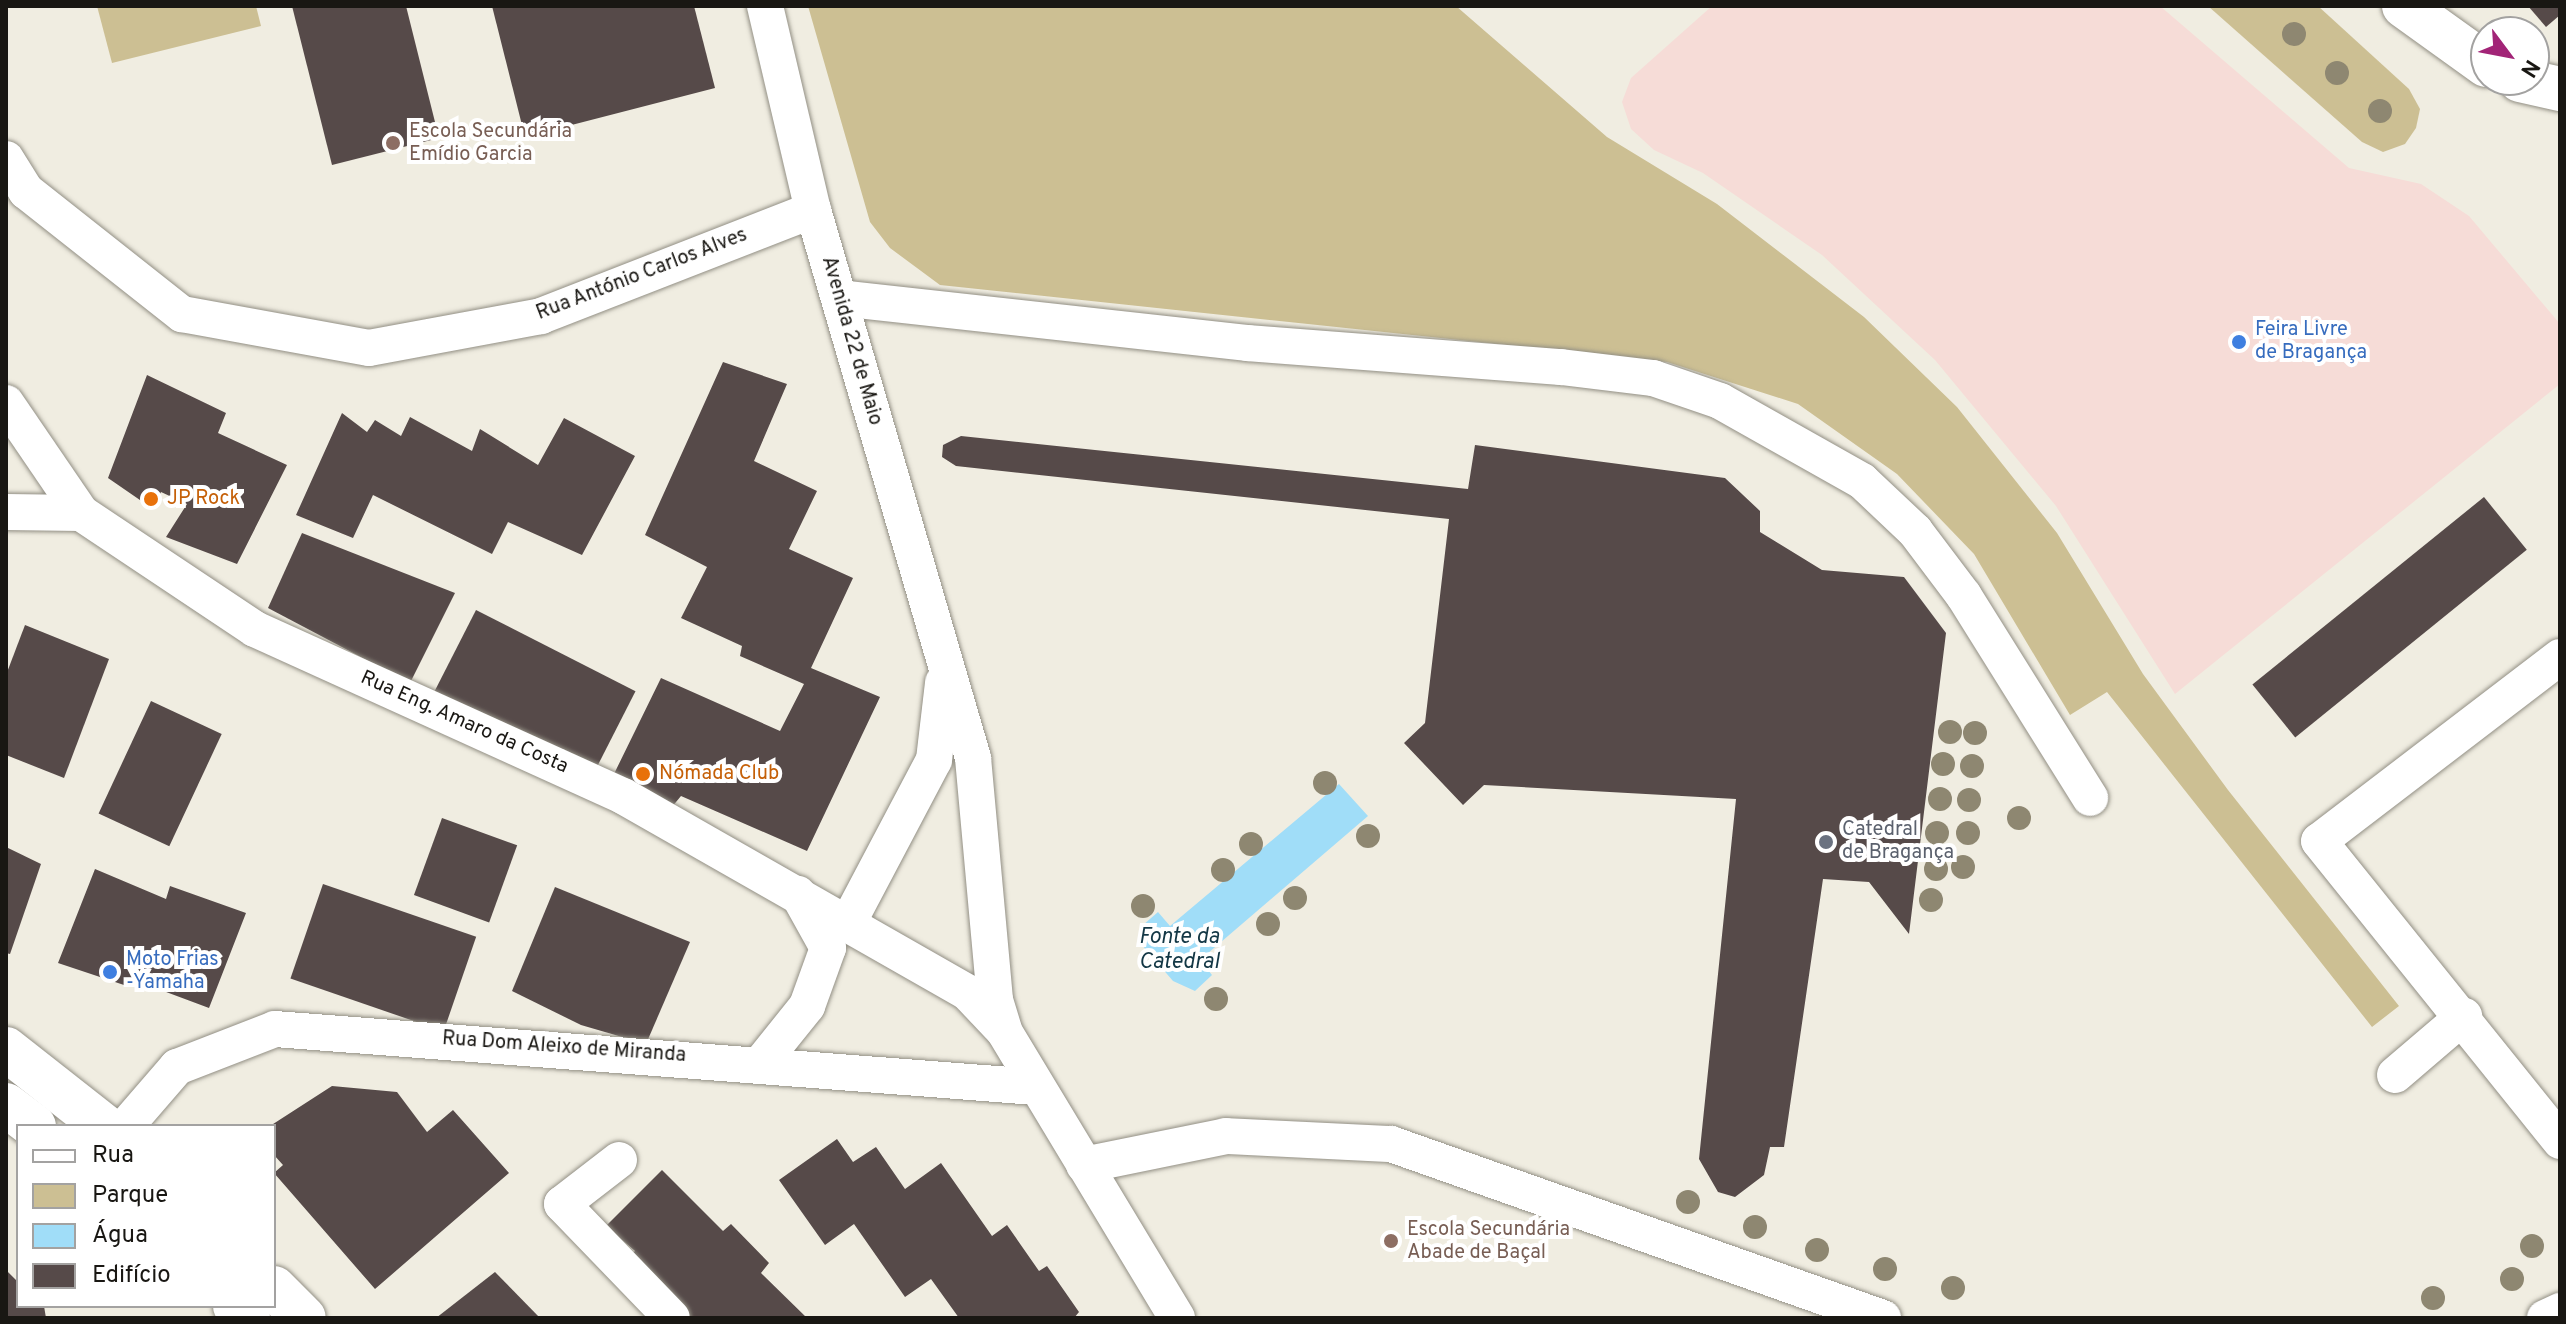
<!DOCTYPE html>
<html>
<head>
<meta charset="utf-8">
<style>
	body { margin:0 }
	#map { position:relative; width:2566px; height:1324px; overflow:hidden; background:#f0ede1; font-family:Overpass,sans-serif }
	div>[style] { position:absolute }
	.commercial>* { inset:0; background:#f6dcd7 }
	.green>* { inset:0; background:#ccbf93 }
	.water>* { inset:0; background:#a0ddf8 }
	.building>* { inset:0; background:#564a49; transform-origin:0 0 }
	.roads { filter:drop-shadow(0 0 2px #928f84) drop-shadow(0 0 2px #928f84) }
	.minor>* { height:36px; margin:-18px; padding:0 18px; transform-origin:18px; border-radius:18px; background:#fff }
	.tertiary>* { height:44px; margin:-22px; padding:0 22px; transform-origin:22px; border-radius:22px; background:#fff }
	.primary>* { height:44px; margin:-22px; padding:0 22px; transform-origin:22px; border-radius:22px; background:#fff }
	.trees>* { width:24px; height:24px; margin:-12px; border-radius:50%; background:#8e8771 }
	.dots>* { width:22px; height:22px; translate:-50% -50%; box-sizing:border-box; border:4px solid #fff; border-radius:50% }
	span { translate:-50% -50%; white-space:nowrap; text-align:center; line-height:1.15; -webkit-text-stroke:8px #fff; paint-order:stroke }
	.education-label { font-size:20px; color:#785e54 }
	.left { translate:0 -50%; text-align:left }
	.street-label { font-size:20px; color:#191713 }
	.shop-label { font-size:20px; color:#366cbe }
	.food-label { font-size:20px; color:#c56008 }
	.worship-label { font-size:20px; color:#5b616d }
	.water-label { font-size:22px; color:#133745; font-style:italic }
	.frame { position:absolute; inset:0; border:8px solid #191713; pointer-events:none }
	.legend { position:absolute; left:16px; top:1124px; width:260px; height:184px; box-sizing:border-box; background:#fff; border:2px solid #a3a2a1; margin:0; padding:10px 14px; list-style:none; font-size:24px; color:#191713 }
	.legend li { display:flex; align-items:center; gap:16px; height:40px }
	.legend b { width:40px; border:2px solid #a3a2a1 }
	.north { position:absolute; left:2470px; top:16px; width:80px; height:80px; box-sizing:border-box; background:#fff; border:2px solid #a3a2a1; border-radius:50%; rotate:122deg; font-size:22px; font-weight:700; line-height:32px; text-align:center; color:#191713 }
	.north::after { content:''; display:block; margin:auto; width:28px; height:36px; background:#a22477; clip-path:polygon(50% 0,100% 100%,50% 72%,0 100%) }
</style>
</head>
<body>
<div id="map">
	<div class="commercial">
		<div style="clip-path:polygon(1712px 6px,2160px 6px,2349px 168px,2421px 184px,2469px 216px,2560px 324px,2560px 384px,2175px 694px,2056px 506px,1935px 360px,1822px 255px,1703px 173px,1654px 150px,1631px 129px,1622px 102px,1631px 78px)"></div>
	</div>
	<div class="green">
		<div style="clip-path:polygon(97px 6px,256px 6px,261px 26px,112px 63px)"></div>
		<div style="clip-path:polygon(808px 6px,1456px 6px,1607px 137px,1717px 204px,1864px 317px,1957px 407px,2057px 533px,2143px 674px,2228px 790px,2399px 1006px,2372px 1027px,2107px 692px,2070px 715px,1974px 554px,1897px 474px,1798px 404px,1667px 362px,940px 285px,890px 248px,870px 222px)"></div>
		<div style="clip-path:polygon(2208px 6px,2318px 6px,2409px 89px,2420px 109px,2416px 128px,2405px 144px,2383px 152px,2362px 142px)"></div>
	</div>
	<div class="water">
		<div style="clip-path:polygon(1339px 784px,1368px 816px,1200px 960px,1212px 975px,1195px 991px,1173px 981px,1142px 945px,1143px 925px,1158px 912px,1170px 926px)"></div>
	</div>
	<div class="building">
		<div style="clip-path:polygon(292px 6px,406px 6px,439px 138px,332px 165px)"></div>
		<div style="clip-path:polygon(492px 6px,694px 6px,715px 88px,525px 137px)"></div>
		<div style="clip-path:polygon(2528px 6px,2560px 6px,2560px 15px,2546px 27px)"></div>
		<div style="clip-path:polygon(723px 362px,787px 384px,754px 461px,817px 491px,789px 549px,853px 578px,811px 668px,880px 697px,807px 851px,681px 796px,671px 808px,612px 778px,661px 678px,780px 731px,804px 684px,740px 656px,742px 646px,681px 618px,707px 567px,645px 535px)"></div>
		<div style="clip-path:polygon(147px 375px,226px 413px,218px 433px,287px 465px,237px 564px,166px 537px,187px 504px,161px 492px,153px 509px,108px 478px)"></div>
		<div style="clip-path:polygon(342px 413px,367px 432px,375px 420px,401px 436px,410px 417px,472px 451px,480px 429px,538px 465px,564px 418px,635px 456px,582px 555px,508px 522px,492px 554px,373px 495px,353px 538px,296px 515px)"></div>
		<div style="clip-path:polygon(961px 436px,1468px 489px,1475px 445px,1725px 478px,1760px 511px,1760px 532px,1822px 570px,1904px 577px,1946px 633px,1909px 934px,1869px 882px,1823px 879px,1784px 1147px,1770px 1147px,1764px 1175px,1735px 1197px,1718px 1192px,1699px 1159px,1736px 799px,1484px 785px,1463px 805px,1404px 743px,1425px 723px,1449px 519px,956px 466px,942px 457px,943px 445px)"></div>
		<div style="left:2484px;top:497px;width:68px;height:298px;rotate:51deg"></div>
		<div style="clip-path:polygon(302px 533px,455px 593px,410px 683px,268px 608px)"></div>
		<div style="left:476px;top:610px;width:179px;height:98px;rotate:27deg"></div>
		<div style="clip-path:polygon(25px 625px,109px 659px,64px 778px,6px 755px,6px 675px)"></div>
		<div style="left:151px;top:701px;width:78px;height:124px;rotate:25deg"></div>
		<div style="left:442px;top:818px;width:80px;height:82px;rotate:20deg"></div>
		<div style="clip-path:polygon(6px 847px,41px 864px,10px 954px,6px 953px)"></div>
		<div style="clip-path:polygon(95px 869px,166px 899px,170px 886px,246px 913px,209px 1008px,134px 980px,130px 987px,58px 963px)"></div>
		<div style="left:323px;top:884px;width:162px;height:100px;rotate:19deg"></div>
		<div style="clip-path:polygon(555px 887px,690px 942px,646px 1044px,581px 1025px,512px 991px)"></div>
		<div style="clip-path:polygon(332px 1086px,397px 1092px,427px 1132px,453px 1110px,509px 1173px,375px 1289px,274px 1173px,283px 1165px,274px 1155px,270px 1126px)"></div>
		<div style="clip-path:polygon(837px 1139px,853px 1162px,876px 1147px,905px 1189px,941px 1163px,992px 1236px,1007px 1225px,1039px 1271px,1047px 1266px,1079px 1312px,1074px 1318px,959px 1318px,931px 1279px,905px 1297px,854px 1224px,825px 1245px,779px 1180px)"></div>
		<div style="clip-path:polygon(662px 1170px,723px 1231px,731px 1224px,769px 1263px,761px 1273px,807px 1318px,686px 1318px,625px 1260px,635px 1251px,606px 1226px)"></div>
		<div style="clip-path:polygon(6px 1270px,18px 1282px,18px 1306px,44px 1306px,46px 1318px,6px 1318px)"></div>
		<div style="clip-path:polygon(495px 1272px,540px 1318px,436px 1318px)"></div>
	</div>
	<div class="roads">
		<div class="minor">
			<div style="left:765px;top:6px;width:210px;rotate:76.8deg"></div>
			<div style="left:813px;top:210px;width:571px;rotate:73.72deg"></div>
			<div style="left:973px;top:758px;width:243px;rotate:84.8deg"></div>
			<div style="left:995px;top:1000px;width:30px;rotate:73deg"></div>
			<div style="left:6px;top:159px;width:38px;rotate:58deg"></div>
			<div style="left:26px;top:191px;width:199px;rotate:38.3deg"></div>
			<div style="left:182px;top:314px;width:190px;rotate:10.3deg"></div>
			<div style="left:369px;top:348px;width:175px;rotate:-10.5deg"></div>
			<div style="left:541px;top:316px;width:292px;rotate:-21.3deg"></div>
			<div style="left:840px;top:298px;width:409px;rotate:6.3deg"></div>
			<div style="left:1247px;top:343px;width:315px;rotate:4.4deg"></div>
			<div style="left:1561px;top:367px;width:93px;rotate:6.8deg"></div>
			<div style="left:1653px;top:378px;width:71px;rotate:18.9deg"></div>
			<div style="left:1720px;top:401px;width:163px;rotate:29.4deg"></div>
			<div style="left:1862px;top:481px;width:73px;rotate:43.3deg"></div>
			<div style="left:1915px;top:531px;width:81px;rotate:53deg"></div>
			<div style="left:1964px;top:596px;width:238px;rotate:58deg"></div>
			<div style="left:6px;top:403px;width:133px;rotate:55.7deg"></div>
			<div style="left:81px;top:513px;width:209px;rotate:33.7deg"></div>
			<div style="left:255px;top:629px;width:404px;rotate:24.4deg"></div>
			<div style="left:623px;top:796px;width:397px;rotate:29.7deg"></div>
			<div style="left:968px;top:993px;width:52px;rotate:46.5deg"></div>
			<div style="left:1004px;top:1031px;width:335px;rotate:58.9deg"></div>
			<div style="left:6px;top:512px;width:75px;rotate:0.8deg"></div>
			<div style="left:2560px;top:657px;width:303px;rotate:142.6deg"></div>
			<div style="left:2319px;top:841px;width:385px;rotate:51.2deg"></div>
			<div style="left:848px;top:923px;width:184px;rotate:-62.2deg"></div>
			<div style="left:934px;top:760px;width:78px;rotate:-83.3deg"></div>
			<div style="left:762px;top:1062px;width:72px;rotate:-51.2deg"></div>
			<div style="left:807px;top:1006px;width:62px;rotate:-70.1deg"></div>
			<div style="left:828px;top:948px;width:62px;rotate:-119.1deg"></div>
			<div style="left:2395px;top:1075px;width:91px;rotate:-40.5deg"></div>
			<div style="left:126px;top:1126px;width:78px;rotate:-49.2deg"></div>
			<div style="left:177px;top:1067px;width:105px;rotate:-21.2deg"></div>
			<div style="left:275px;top:1029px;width:762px;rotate:4.36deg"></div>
			<div style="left:619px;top:1160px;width:72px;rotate:142.3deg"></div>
			<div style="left:562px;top:1204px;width:158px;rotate:46deg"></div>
			<div style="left:1084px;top:1165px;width:145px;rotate:-11.5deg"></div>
			<div style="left:1226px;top:1136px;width:165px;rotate:2.8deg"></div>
			<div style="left:1391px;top:1144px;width:522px;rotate:19.48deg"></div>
			<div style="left:2545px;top:1318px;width:17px;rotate:-25deg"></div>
		</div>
		<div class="tertiary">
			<div style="left:2404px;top:6px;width:101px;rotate:35.7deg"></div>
			<div style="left:2520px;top:80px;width:41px;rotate:12.7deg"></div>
		</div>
		<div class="primary">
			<div style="left:6px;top:1049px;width:125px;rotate:38.2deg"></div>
			<div style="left:6px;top:1105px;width:35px;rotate:37deg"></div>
			<div style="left:274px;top:1288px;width:42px;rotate:45deg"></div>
			<div style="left:235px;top:1306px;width:18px;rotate:43deg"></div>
		</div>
	</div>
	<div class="trees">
		<div style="left:2294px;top:34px"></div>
		<div style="left:2337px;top:73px"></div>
		<div style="left:2380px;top:111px"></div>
		<div style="left:1950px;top:732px"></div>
		<div style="left:1975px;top:733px"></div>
		<div style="left:1943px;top:764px"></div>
		<div style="left:1972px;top:766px"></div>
		<div style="left:1325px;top:783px"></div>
		<div style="left:1940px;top:799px"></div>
		<div style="left:1969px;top:800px"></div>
		<div style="left:2019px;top:818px"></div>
		<div style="left:1937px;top:833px"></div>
		<div style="left:1968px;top:833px"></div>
		<div style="left:1368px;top:836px"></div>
		<div style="left:1251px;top:844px"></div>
		<div style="left:1963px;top:867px"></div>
		<div style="left:1936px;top:869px"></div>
		<div style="left:1223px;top:870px"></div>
		<div style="left:1295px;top:898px"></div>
		<div style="left:1931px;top:900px"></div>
		<div style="left:1143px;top:906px"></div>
		<div style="left:1268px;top:924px"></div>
		<div style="left:1216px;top:999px"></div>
		<div style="left:1688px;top:1202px"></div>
		<div style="left:1755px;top:1227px"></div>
		<div style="left:2532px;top:1246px"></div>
		<div style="left:1817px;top:1250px"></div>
		<div style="left:1885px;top:1269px"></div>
		<div style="left:2512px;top:1279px"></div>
		<div style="left:1953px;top:1288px"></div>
		<div style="left:2433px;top:1298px"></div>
	</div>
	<div class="dots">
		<div style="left:393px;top:143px;background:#8d6e63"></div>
		<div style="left:2239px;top:342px;background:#3f7fe0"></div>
		<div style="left:151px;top:499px;background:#e8710a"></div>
		<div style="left:643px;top:774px;background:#e8710a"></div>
		<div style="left:1826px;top:842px;background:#6b7280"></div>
		<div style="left:110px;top:972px;background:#3f7fe0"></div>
		<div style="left:1391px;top:1241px;background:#8d6e63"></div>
	</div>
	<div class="education-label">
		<span class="left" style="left:409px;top:144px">Escola Secundária<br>Emídio Garcia</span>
		<span class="left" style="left:1407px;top:1242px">Escola Secundária<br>Abade de Baçal</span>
	</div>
	<div class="street-label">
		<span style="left:642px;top:275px;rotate:-21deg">Rua António Carlos Alves</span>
		<span style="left:851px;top:341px;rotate:74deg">Avenida 22 de Maio</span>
		<span style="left:464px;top:723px;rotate:24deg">Rua Eng. Amaro da Costa</span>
		<span style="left:564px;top:1048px;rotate:4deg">Rua Dom Aleixo de Miranda</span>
	</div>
	<div class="shop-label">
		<span class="left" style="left:2255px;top:342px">Feira Livre<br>de Bragança</span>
		<span class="left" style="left:126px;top:972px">Moto Frias<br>-Yamaha</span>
	</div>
	<div class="food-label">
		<span class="left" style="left:167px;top:499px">JP Rock</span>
		<span class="left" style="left:659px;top:774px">Nómada Club</span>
	</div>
	<div class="worship-label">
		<span class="left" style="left:1842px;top:842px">Catedral<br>de Bragança</span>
	</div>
	<div class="water-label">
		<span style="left:1179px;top:950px">Fonte da<br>Catedral</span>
	</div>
	<div class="frame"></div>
	<ul class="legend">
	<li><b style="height:10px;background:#fff"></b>Rua</li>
	<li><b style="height:22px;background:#ccbf93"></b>Parque</li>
	<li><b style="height:22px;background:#a0ddf8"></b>Água</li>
	<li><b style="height:22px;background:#564a49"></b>Edifício</li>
	</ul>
	<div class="north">N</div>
</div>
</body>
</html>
